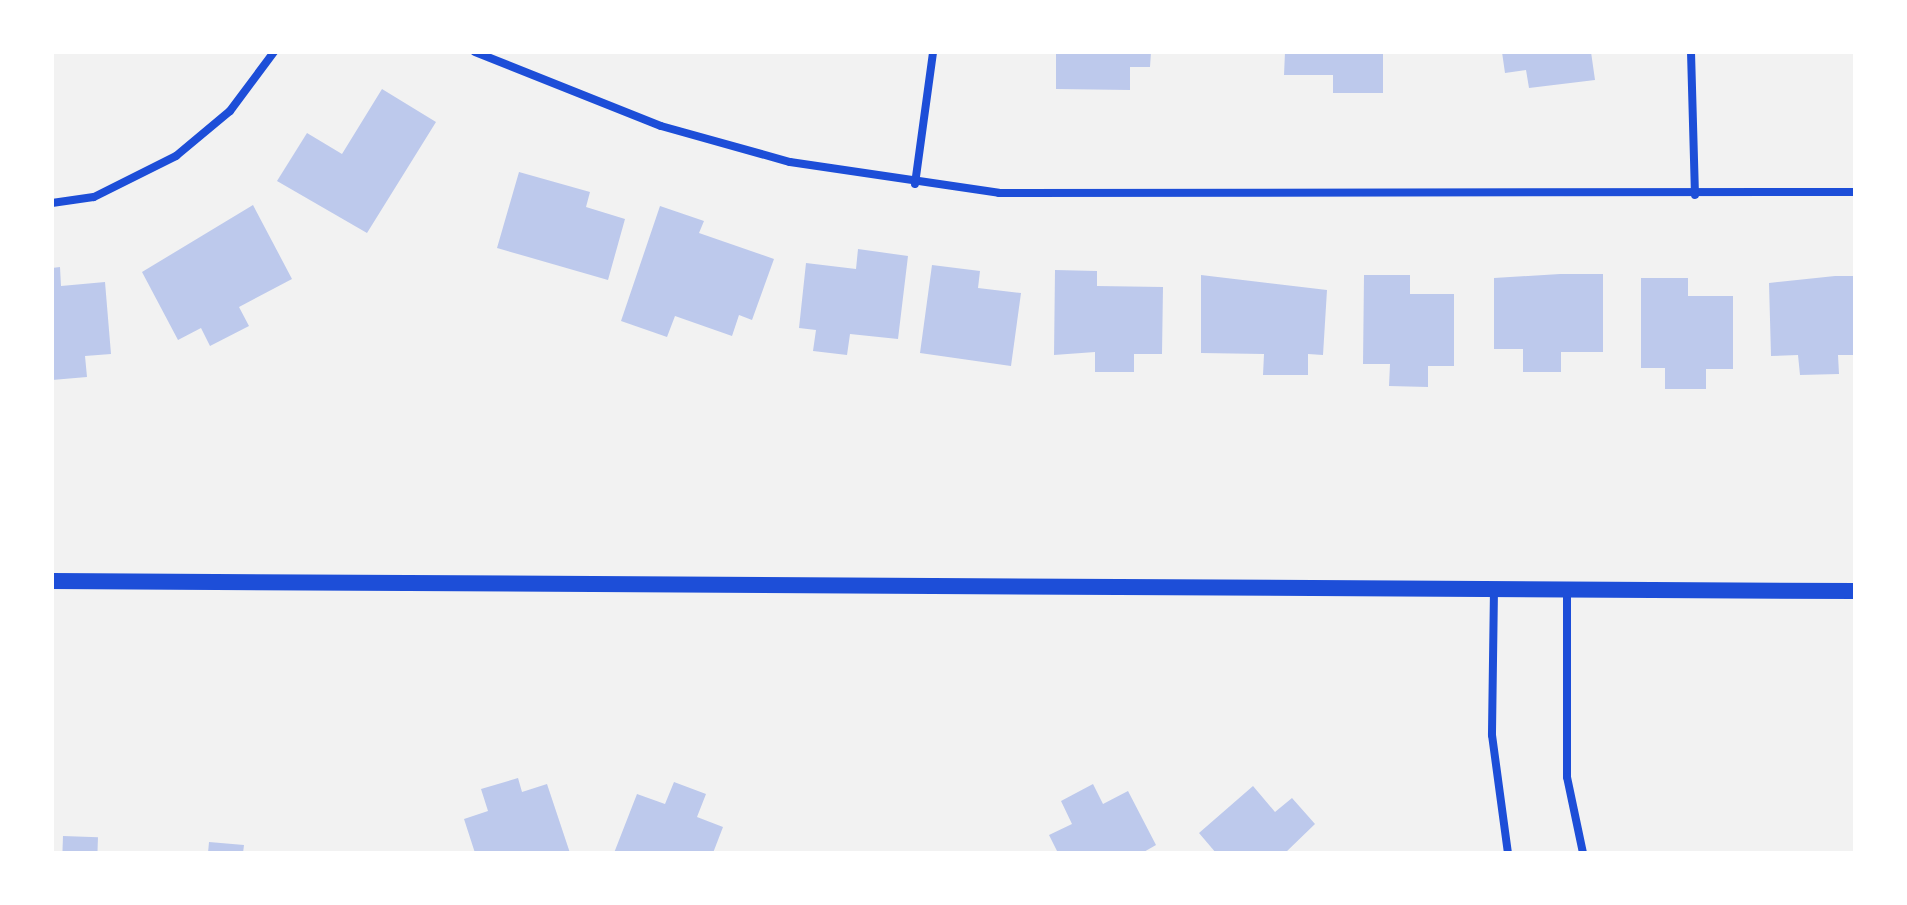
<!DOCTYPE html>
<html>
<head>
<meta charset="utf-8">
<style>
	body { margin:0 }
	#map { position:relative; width:1907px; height:905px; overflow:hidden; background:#f2f2f2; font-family:"Sofia Sans Condensed",sans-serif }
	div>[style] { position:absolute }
	.building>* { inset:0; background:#bdc9ec; transform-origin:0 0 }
	.minor>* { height:8px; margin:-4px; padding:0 4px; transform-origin:4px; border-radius:4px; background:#1d4ed8 }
	.secondary>* { height:16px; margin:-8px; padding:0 8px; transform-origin:8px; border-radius:8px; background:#1d4ed8 }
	span { translate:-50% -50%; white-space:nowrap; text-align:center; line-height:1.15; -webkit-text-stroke:8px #fff; paint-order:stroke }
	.frame { position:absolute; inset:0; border:54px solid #fff; pointer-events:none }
</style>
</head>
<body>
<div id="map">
	<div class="building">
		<div style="clip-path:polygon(1056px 52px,1151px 52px,1150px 67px,1130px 67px,1130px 90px,1056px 89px)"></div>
		<div style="clip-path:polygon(1285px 52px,1383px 52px,1383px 93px,1333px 93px,1333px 75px,1284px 75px)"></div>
		<div style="clip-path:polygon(1502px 52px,1591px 52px,1595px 80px,1529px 88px,1526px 70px,1505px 73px)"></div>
		<div style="clip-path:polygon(382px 89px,436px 122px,367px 233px,277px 181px,307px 133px,342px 154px)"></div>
		<div style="clip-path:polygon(519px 172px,590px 192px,586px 207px,625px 219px,608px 280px,497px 248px)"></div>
		<div style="clip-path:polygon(253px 205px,292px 279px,239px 307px,249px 326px,210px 346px,201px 328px,178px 340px,142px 272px)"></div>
		<div style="clip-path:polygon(660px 206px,704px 221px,699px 233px,774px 259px,752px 320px,739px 315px,732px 336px,675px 316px,667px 337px,621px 321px)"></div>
		<div style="clip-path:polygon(858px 249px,908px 256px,898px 339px,850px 334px,847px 355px,813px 351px,816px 330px,799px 328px,806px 263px,856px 269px)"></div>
		<div style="clip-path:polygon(932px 265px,980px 271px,978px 288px,1021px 293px,1011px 366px,920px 353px)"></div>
		<div style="clip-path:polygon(60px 267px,61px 286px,105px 282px,111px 354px,85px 356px,87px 377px,52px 380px,52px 268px)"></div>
		<div style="clip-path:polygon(1055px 270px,1097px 271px,1097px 286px,1163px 287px,1162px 354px,1134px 354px,1134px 372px,1095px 372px,1095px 352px,1054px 355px)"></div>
		<div style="clip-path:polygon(1560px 274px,1603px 274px,1603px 352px,1561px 352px,1561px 372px,1523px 372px,1523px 349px,1494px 349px,1494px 278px)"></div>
		<div style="clip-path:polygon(1201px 275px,1327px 290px,1323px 355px,1308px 354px,1308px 375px,1263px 375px,1264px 354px,1201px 353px)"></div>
		<div style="clip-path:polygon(1364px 275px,1410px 275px,1410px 294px,1454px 294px,1454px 366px,1428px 366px,1428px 387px,1389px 386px,1390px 364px,1363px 364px)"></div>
		<div style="clip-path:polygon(1835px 276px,1855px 276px,1855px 355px,1838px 355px,1839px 374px,1800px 375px,1798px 355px,1771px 356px,1769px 283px)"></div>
		<div style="clip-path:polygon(1641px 278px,1688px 278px,1688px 296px,1733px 296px,1733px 369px,1706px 369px,1706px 389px,1665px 389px,1665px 368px,1641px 368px)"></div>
		<div style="clip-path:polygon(518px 778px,522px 792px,547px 784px,570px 853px,475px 853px,464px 819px,488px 811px,481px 789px)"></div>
		<div style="clip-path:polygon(674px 782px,706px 794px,697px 817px,723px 827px,713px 853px,614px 853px,637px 794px,665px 804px)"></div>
		<div style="clip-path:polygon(1093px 784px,1103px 804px,1128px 791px,1156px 845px,1142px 853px,1058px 853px,1049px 835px,1072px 824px,1061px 801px)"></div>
		<div style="clip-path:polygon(1253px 786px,1275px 812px,1292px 798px,1315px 824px,1285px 853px,1216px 853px,1199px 833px)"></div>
		<div style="left:63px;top:836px;width:35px;height:17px;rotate:2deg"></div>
		<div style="clip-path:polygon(209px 842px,244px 845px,243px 853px,208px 853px)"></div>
	</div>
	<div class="minor">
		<div style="left:475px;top:52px;width:200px;rotate:21.7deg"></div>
		<div style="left:661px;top:126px;width:134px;rotate:15.6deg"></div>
		<div style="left:790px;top:162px;width:211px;rotate:8.4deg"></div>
		<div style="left:999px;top:193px;width:856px;rotate:-0.07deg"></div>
		<div style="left:1691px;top:52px;width:143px;rotate:88.4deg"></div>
		<div style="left:915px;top:184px;width:133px;rotate:-82.2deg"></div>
		<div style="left:52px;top:203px;width:42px;rotate:-8.1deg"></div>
		<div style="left:94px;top:197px;width:92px;rotate:-26.6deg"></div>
		<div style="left:176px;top:156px;width:70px;rotate:-39.8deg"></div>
		<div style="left:230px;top:111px;width:74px;rotate:-53.3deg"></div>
		<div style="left:1494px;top:589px;width:146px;rotate:90.8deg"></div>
		<div style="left:1492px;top:735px;width:119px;rotate:82.3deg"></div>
		<div style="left:1567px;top:589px;width:188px;rotate:90deg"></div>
		<div style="left:1567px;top:777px;width:78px;rotate:78.1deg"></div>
	</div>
	<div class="secondary">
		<div style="left:52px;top:581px;width:1803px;rotate:0.32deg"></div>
	</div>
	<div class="frame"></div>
</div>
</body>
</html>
